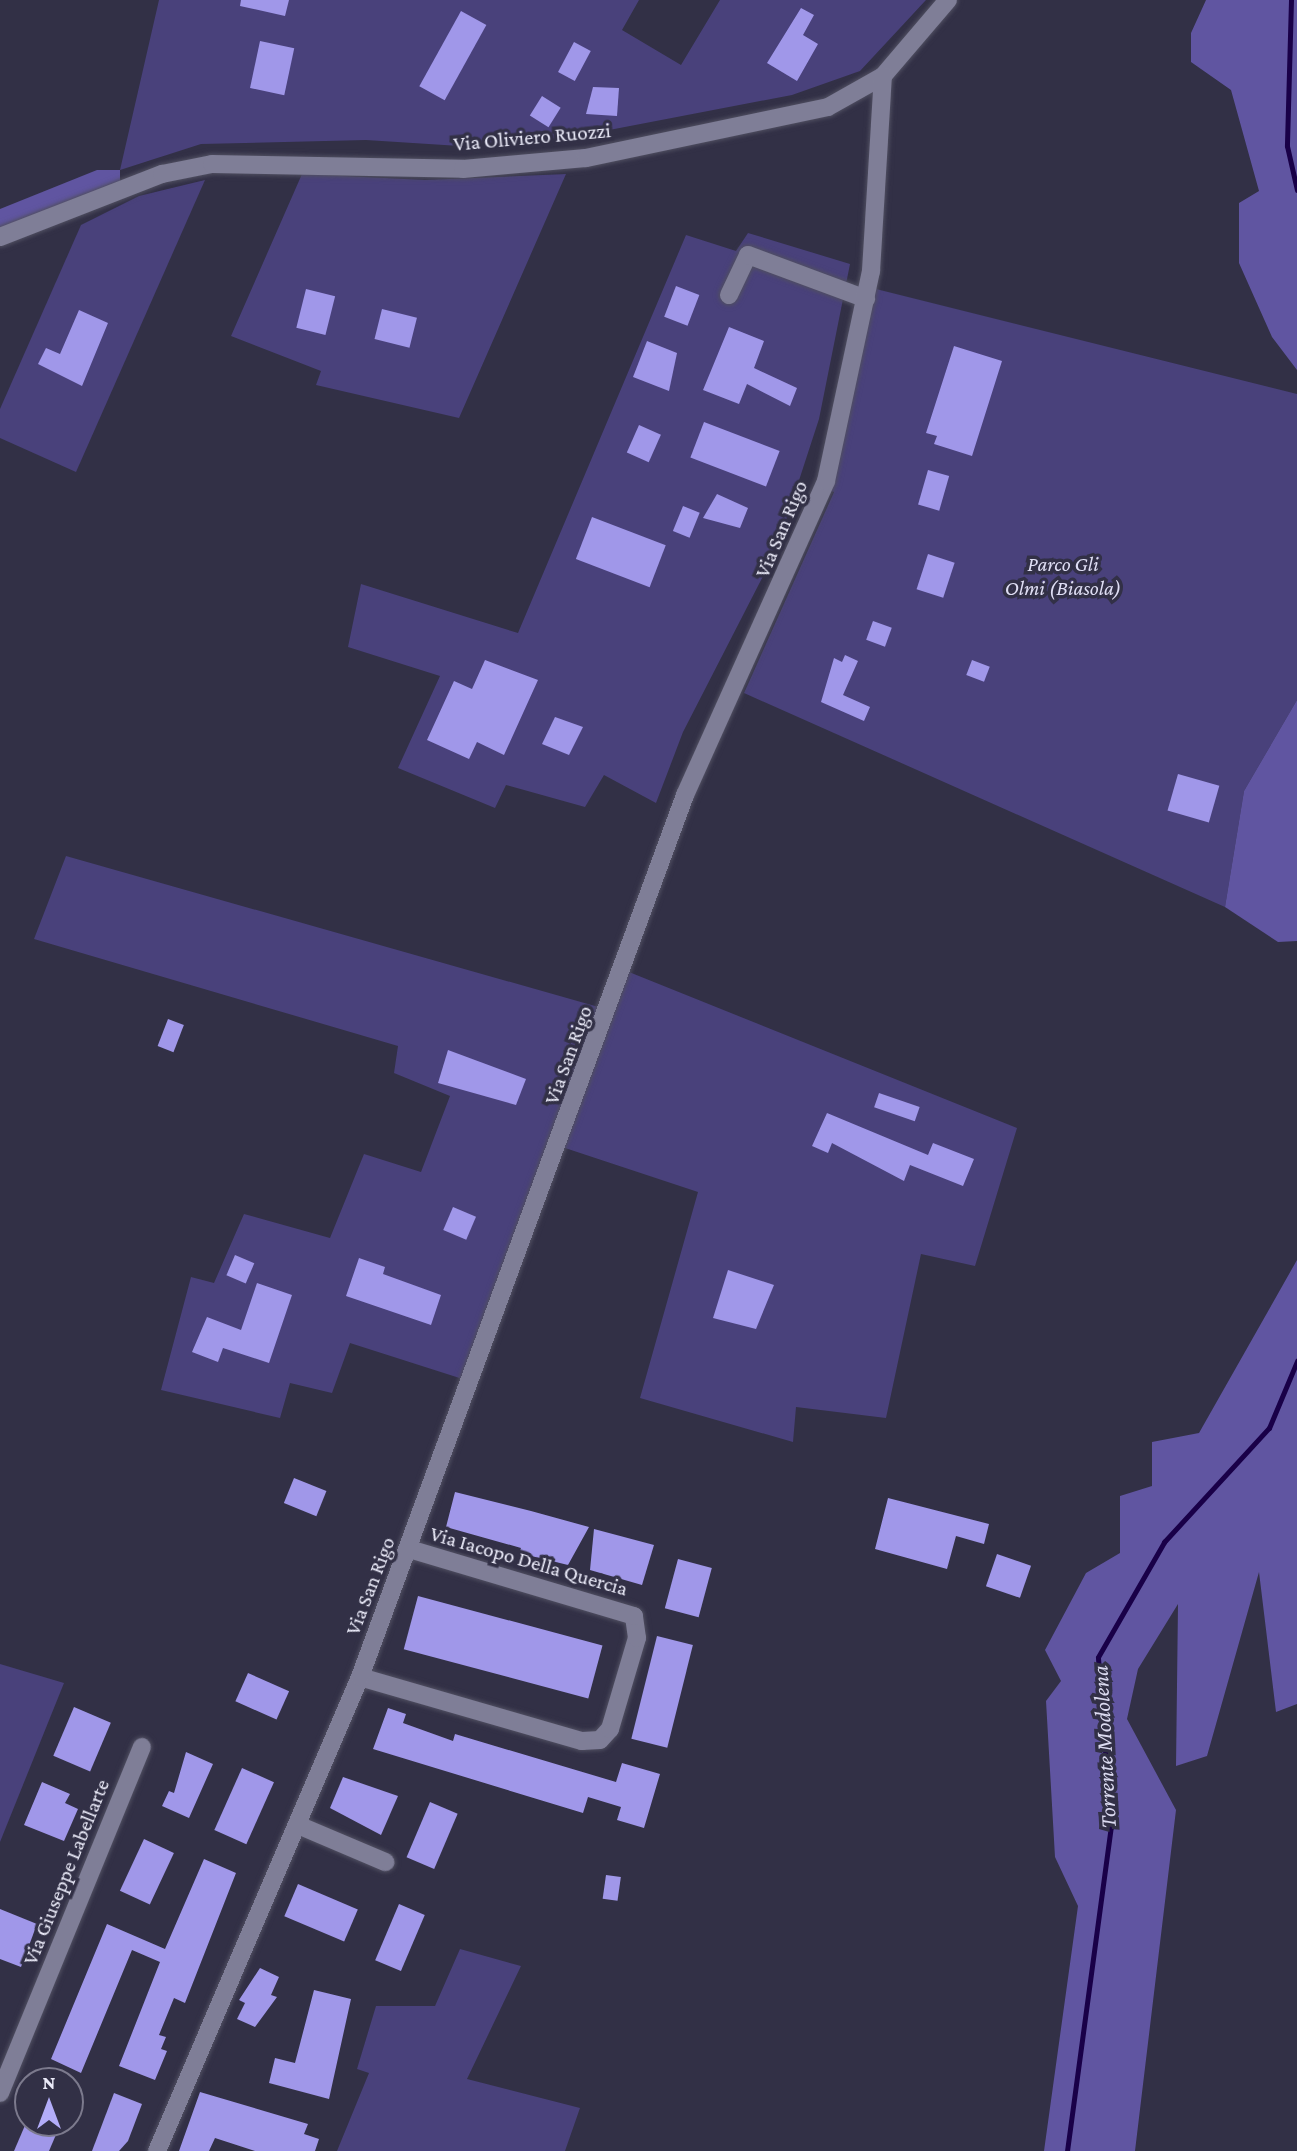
<!DOCTYPE html>
<html>
<head>
<meta charset="utf-8">
<style>
	body { margin:0 }
	#map { position:relative; width:1297px; height:2151px; overflow:hidden; background:#323046; font-family:"Crimson Pro",serif }
	div>[style] { position:absolute }
	.green>* { inset:0; background:#49417b }
	.forest>* { inset:0; background:#6055a1 }
	.stream>* { height:5px; margin:-2.5px; padding:0 2.5px; transform-origin:2.5px; border-radius:2.5px; background:#190048 }
	.building>* { inset:0; background:#a097e9; transform-origin:0 0 }
	.roads { filter:drop-shadow(0 0 2px #504f61) drop-shadow(0 0 2px #504f61) }
	.minor>* { height:18px; margin:-9px; padding:0 9px; transform-origin:9px; border-radius:9px; background:#7f7e97 }
	span { translate:-50% -50%; white-space:nowrap; text-align:center; line-height:1.15; -webkit-text-stroke:7px #323046; paint-order:stroke }
	.street-label { font-size:21px; color:#eaeaf8 }
	.park-label { font-size:21px; color:#dfdef4; font-style:italic }
	.water-label { font-size:23px; color:#dbdaf0; font-style:italic }
	.north { position:absolute; left:14px; top:2067px; width:70px; height:70px; box-sizing:border-box; background:#323046; border:2px solid #7c7a8d; border-radius:50%; rotate:0deg; font-size:19px; font-weight:700; line-height:28px; text-align:center; color:#eaeaf8 }
	.north::after { content:''; display:block; margin:auto; width:24px; height:32px; background:#b3adf9; clip-path:polygon(50% 0,100% 100%,50% 72%,0 100%) }
</style>
</head>
<body>
<div id="map">
	<div class="green">
		<div style="clip-path:polygon(159px 0,639px 0,622px 30px,681px 65px,720px 0,926px 0,860px 71px,792px 95px,552px 141px,491px 148px,366px 140px,201px 144px,120px 170px)"></div>
		<div style="clip-path:polygon(302px 174px,425px 180px,566px 174px,459px 418px,316px 385px,321px 371px,231px 336px)"></div>
		<div style="clip-path:polygon(205px 180px,76px 472px,0 438px,0 409px,81px 225px,139px 196px)"></div>
		<div style="clip-path:polygon(748px 233px,850px 264px,819px 419px,776px 551px,683px 732px,656px 803px,604px 775px,585px 807px,506px 785px,495px 808px,398px 768px,440px 676px,348px 647px,361px 584px,518px 633px,686px 235px,736px 251px)"></div>
		<div style="clip-path:polygon(868px 287px,1297px 394px,1297px 700px,1244px 791px,1225px 907px,744px 693px,834px 492px,823px 488px)"></div>
		<div style="clip-path:polygon(66px 856px,609px 1010px,624px 970px,1017px 1128px,975px 1266px,921px 1254px,886px 1418px,796px 1407px,793px 1442px,640px 1398px,698px 1192px,559px 1146px,472px 1382px,350px 1343px,332px 1393px,290px 1383px,280px 1418px,161px 1390px,191px 1277px,214px 1283px,244px 1214px,330px 1238px,364px 1154px,421px 1172px,450px 1096px,394px 1073px,398px 1046px,34px 939px)"></div>
		<div style="clip-path:polygon(0 1664px,64px 1683px,0 1842px)"></div>
		<div style="clip-path:polygon(460px 1949px,521px 1966px,467px 2079px,580px 2108px,565px 2151px,337px 2151px,369px 2073px,357px 2069px,376px 2006px,435px 2006px)"></div>
	</div>
	<div class="forest">
		<div style="clip-path:polygon(1206px 0,1297px 0,1297px 370px,1272px 337px,1239px 263px,1239px 203px,1259px 191px,1231px 90px,1191px 62px,1191px 33px)"></div>
		<div style="clip-path:polygon(97px 170px,120px 170px,120px 191px,0 239px,0 209px)"></div>
		<div style="clip-path:polygon(1297px 700px,1297px 941px,1278px 942px,1225px 907px,1244px 791px)"></div>
		<div style="clip-path:polygon(1297px 1260px,1297px 1704px,1276px 1712px,1259px 1572px,1207px 1756px,1176px 1766px,1178px 1604px,1138px 1669px,1127px 1719px,1176px 1810px,1135px 2151px,1044px 2151px,1078px 1906px,1055px 1857px,1046px 1701px,1061px 1681px,1045px 1650px,1086px 1573px,1120px 1553px,1120px 1496px,1152px 1486px,1152px 1442px,1199px 1433px)"></div>
	</div>
	<div class="stream">
		<div style="left:1291px;top:0;width:146px;rotate:91.6deg"></div>
		<div style="left:1287px;top:146px;width:45px;rotate:77.2deg"></div>
		<div style="left:1067px;top:2151px;width:327px;rotate:-82.3deg"></div>
		<div style="left:1111px;top:1827px;width:170px;rotate:-94.4deg"></div>
		<div style="left:1098px;top:1657px;width:133px;rotate:-60.1deg"></div>
		<div style="left:1164px;top:1542px;width:155px;rotate:-47.4deg"></div>
		<div style="left:1269px;top:1428px;width:73px;rotate:-67.3deg"></div>
	</div>
	<div class="building">
		<div style="clip-path:polygon(241px 0,289px 0,285px 16px,240px 6px)"></div>
		<div style="clip-path:polygon(801px 8px,814px 15px,803px 35px,818px 44px,797px 81px,767px 63px)"></div>
		<div style="left:461px;top:11px;width:29px;height:86px;rotate:29deg"></div>
		<div style="left:260px;top:41px;width:35px;height:48px;rotate:12deg"></div>
		<div style="left:574px;top:42px;width:19px;height:34px;rotate:28deg"></div>
		<div style="clip-path:polygon(593px 87px,619px 88px,617px 116px,586px 114px)"></div>
		<div style="left:542px;top:96px;width:22px;height:23px;rotate:32deg"></div>
		<div style="left:676px;top:286px;width:25px;height:33px;rotate:21deg"></div>
		<div style="left:306px;top:289px;width:30px;height:40px;rotate:14deg"></div>
		<div style="left:382px;top:309px;width:36px;height:31px;rotate:14deg"></div>
		<div style="clip-path:polygon(79px 310px,108px 323px,82px 386px,38px 364px,46px 348px,60px 354px)"></div>
		<div style="clip-path:polygon(729px 327px,764px 341px,754px 368px,797px 388px,790px 406px,747px 384px,739px 404px,703px 390px)"></div>
		<div style="clip-path:polygon(647px 341px,677px 353px,669px 391px,633px 377px)"></div>
		<div style="clip-path:polygon(954px 346px,1002px 361px,972px 456px,934px 444px,937px 436px,926px 433px)"></div>
		<div style="left:704px;top:422px;width:81px;height:38px;rotate:21deg"></div>
		<div style="left:639px;top:425px;width:24px;height:30px;rotate:24deg"></div>
		<div style="left:928px;top:470px;width:22px;height:36px;rotate:16deg"></div>
		<div style="clip-path:polygon(717px 494px,748px 508px,740px 528px,703px 518px)"></div>
		<div style="left:683px;top:506px;width:18px;height:27px;rotate:22deg"></div>
		<div style="left:592px;top:517px;width:79px;height:45px;rotate:21deg"></div>
		<div style="left:928px;top:554px;width:28px;height:37px;rotate:18deg"></div>
		<div style="left:873px;top:621px;width:20px;height:20px;rotate:20deg"></div>
		<div style="clip-path:polygon(845px 655px,858px 661px,843px 695px,870px 707px,864px 721px,821px 702px,834px 658px,842px 662px)"></div>
		<div style="clip-path:polygon(485px 660px,538px 680px,504px 755px,477px 742px,469px 759px,427px 740px,454px 681px,472px 689px)"></div>
		<div style="left:972px;top:660px;width:19px;height:16px;rotate:21deg"></div>
		<div style="clip-path:polygon(555px 717px,583px 727px,569px 755px,542px 744px)"></div>
		<div style="left:1178px;top:774px;width:43px;height:38px;rotate:16deg"></div>
		<div style="left:168px;top:1019px;width:17px;height:29px;rotate:21deg"></div>
		<div style="clip-path:polygon(448px 1050px,526px 1079px,516px 1105px,438px 1083px)"></div>
		<div style="left:879px;top:1093px;width:43px;height:15px;rotate:19deg"></div>
		<div style="clip-path:polygon(827px 1113px,928px 1155px,933px 1143px,974px 1159px,963px 1186px,910px 1165px,904px 1181px,832px 1143px,828px 1153px,812px 1146px)"></div>
		<div style="left:453px;top:1207px;width:25px;height:25px;rotate:23deg"></div>
		<div style="left:235px;top:1255px;width:21px;height:22px;rotate:23deg"></div>
		<div style="clip-path:polygon(359px 1258px,385px 1267px,383px 1274px,441px 1295px,431px 1325px,346px 1296px)"></div>
		<div style="clip-path:polygon(728px 1270px,774px 1285px,756px 1329px,713px 1318px)"></div>
		<div style="clip-path:polygon(257px 1283px,292px 1295px,269px 1363px,223px 1348px,218px 1362px,192px 1352px,207px 1317px,241px 1330px)"></div>
		<div style="left:294px;top:1478px;width:35px;height:27px;rotate:22deg"></div>
		<div style="clip-path:polygon(455px 1492px,531px 1511px,589px 1527px,568px 1565px,519px 1553px,521px 1548px,446px 1527px)"></div>
		<div style="clip-path:polygon(888px 1498px,989px 1524px,984px 1544px,956px 1536px,947px 1569px,875px 1549px)"></div>
		<div style="clip-path:polygon(594px 1529px,654px 1545px,642px 1585px,590px 1570px)"></div>
		<div style="left:997px;top:1554px;width:36px;height:34px;rotate:19deg"></div>
		<div style="left:678px;top:1559px;width:35px;height:51px;rotate:15deg"></div>
		<div style="left:418px;top:1596px;width:191px;height:55px;rotate:15deg"></div>
		<div style="left:657px;top:1636px;width:37px;height:106px;rotate:14deg"></div>
		<div style="left:248px;top:1673px;width:45px;height:31px;rotate:24deg"></div>
		<div style="left:74px;top:1707px;width:40px;height:53px;rotate:23deg"></div>
		<div style="clip-path:polygon(388px 1708px,406px 1714px,403px 1723px,453px 1741px,455px 1734px,616px 1782px,622px 1763px,660px 1774px,644px 1828px,617px 1820px,621px 1807px,588px 1797px,583px 1813px,373px 1749px)"></div>
		<div style="clip-path:polygon(186px 1752px,213px 1764px,189px 1818px,162px 1806px,169px 1791px,174px 1793px)"></div>
		<div style="left:242px;top:1768px;width:35px;height:68px;rotate:24deg"></div>
		<div style="clip-path:polygon(343px 1777px,398px 1796px,381px 1835px,330px 1808px)"></div>
		<div style="clip-path:polygon(42px 1782px,70px 1794px,65px 1803px,78px 1809px,64px 1841px,24px 1825px)"></div>
		<div style="left:430px;top:1802px;width:30px;height:60px;rotate:23deg"></div>
		<div style="left:144px;top:1839px;width:33px;height:57px;rotate:25deg"></div>
		<div style="clip-path:polygon(204px 1859px,236px 1873px,185px 2003px,174px 1998px,159px 2035px,166px 2037px,161px 2049px,167px 2051px,155px 2080px,119px 2066px,160px 1962px,132px 1950px,81px 2073px,51px 2059px,107px 1924px,165px 1949px)"></div>
		<div style="left:606px;top:1875px;width:15px;height:24px;rotate:8deg"></div>
		<div style="left:298px;top:1884px;width:65px;height:35px;rotate:23deg"></div>
		<div style="left:399px;top:1904px;width:28px;height:61px;rotate:23deg"></div>
		<div style="clip-path:polygon(0 1909px,37px 1924px,21px 1967px,0 1959px)"></div>
		<div style="clip-path:polygon(260px 1968px,279px 1977px,271px 1995px,277px 1997px,255px 2027px,237px 2019px,245px 2003px,239px 2000px)"></div>
		<div style="clip-path:polygon(314px 1990px,351px 1999px,329px 2099px,269px 2083px,275px 2058px,295px 2063px)"></div>
		<div style="clip-path:polygon(200px 2092px,308px 2124px,304px 2134px,319px 2139px,315px 2151px,255px 2151px,215px 2138px,209px 2151px,179px 2151px)"></div>
		<div style="clip-path:polygon(114px 2093px,142px 2104px,128px 2141px,119px 2151px,92px 2151px)"></div>
		<div style="clip-path:polygon(26px 2123px,61px 2123px,49px 2151px,14px 2151px)"></div>
	</div>
	<div class="roads">
		<div class="minor">
			<div style="left:0;top:237px;width:174px;rotate:-21.3deg"></div>
			<div style="left:162px;top:174px;width:51px;rotate:-11.3deg"></div>
			<div style="left:212px;top:164px;width:251px;rotate:1.1deg"></div>
			<div style="left:463px;top:169px;width:123px;rotate:-5.1deg"></div>
			<div style="left:586px;top:158px;width:247px;rotate:-11.9deg"></div>
			<div style="left:828px;top:107px;width:63px;rotate:-29.4deg"></div>
			<div style="left:883px;top:76px;width:100px;rotate:-49.5deg"></div>
			<div style="left:729px;top:295px;width:44px;rotate:-64.6deg"></div>
			<div style="left:748px;top:255px;width:126px;rotate:20.4deg"></div>
			<div style="left:360px;top:1677px;width:231px;rotate:16.1deg"></div>
			<div style="left:582px;top:1741px;width:18px;rotate:-3deg"></div>
			<div style="left:600px;top:1740px;width:15px;rotate:-48deg"></div>
			<div style="left:610px;top:1729px;width:95px;rotate:-73.5deg"></div>
			<div style="left:637px;top:1638px;width:22px;rotate:-98deg"></div>
			<div style="left:634px;top:1616px;width:235px;rotate:-163.4deg"></div>
			<div style="left:298px;top:1825px;width:95px;rotate:23deg"></div>
			<div style="left:0;top:2093px;width:374px;rotate:-67.7deg"></div>
			<div style="left:157px;top:2151px;width:516px;rotate:-66.82deg"></div>
			<div style="left:360px;top:1677px;width:940px;rotate:-69.77deg"></div>
			<div style="left:685px;top:795px;width:344px;rotate:-65.8deg"></div>
			<div style="left:826px;top:481px;width:215px;rotate:-77.9deg"></div>
			<div style="left:871px;top:271px;width:195px;rotate:-86.5deg"></div>
		</div>
	</div>
	<div class="street-label">
		<span style="left:532px;top:137px;rotate:-5deg">Via Oliviero Ruozzi</span>
		<span style="left:781px;top:529px;rotate:-67deg">Via San Rigo</span>
		<span style="left:568px;top:1055px;rotate:-70deg">Via San Rigo</span>
		<span style="left:529px;top:1561px;rotate:16deg">Via Iacopo Della Quercia</span>
		<span style="left:370px;top:1586px;rotate:-69deg">Via San Rigo</span>
		<span style="left:66px;top:1872px;rotate:-68deg">Via Giuseppe Labellarte</span>
	</div>
	<div class="park-label">
		<span style="left:1063px;top:576px">Parco Gli<br>Olmi (Biasola)</span>
	</div>
	<div class="water-label">
		<span style="left:1104px;top:1747px;rotate:-93deg">Torrente Modolena</span>
	</div>
	<div class="north">N</div>
</div>
</body>
</html>
